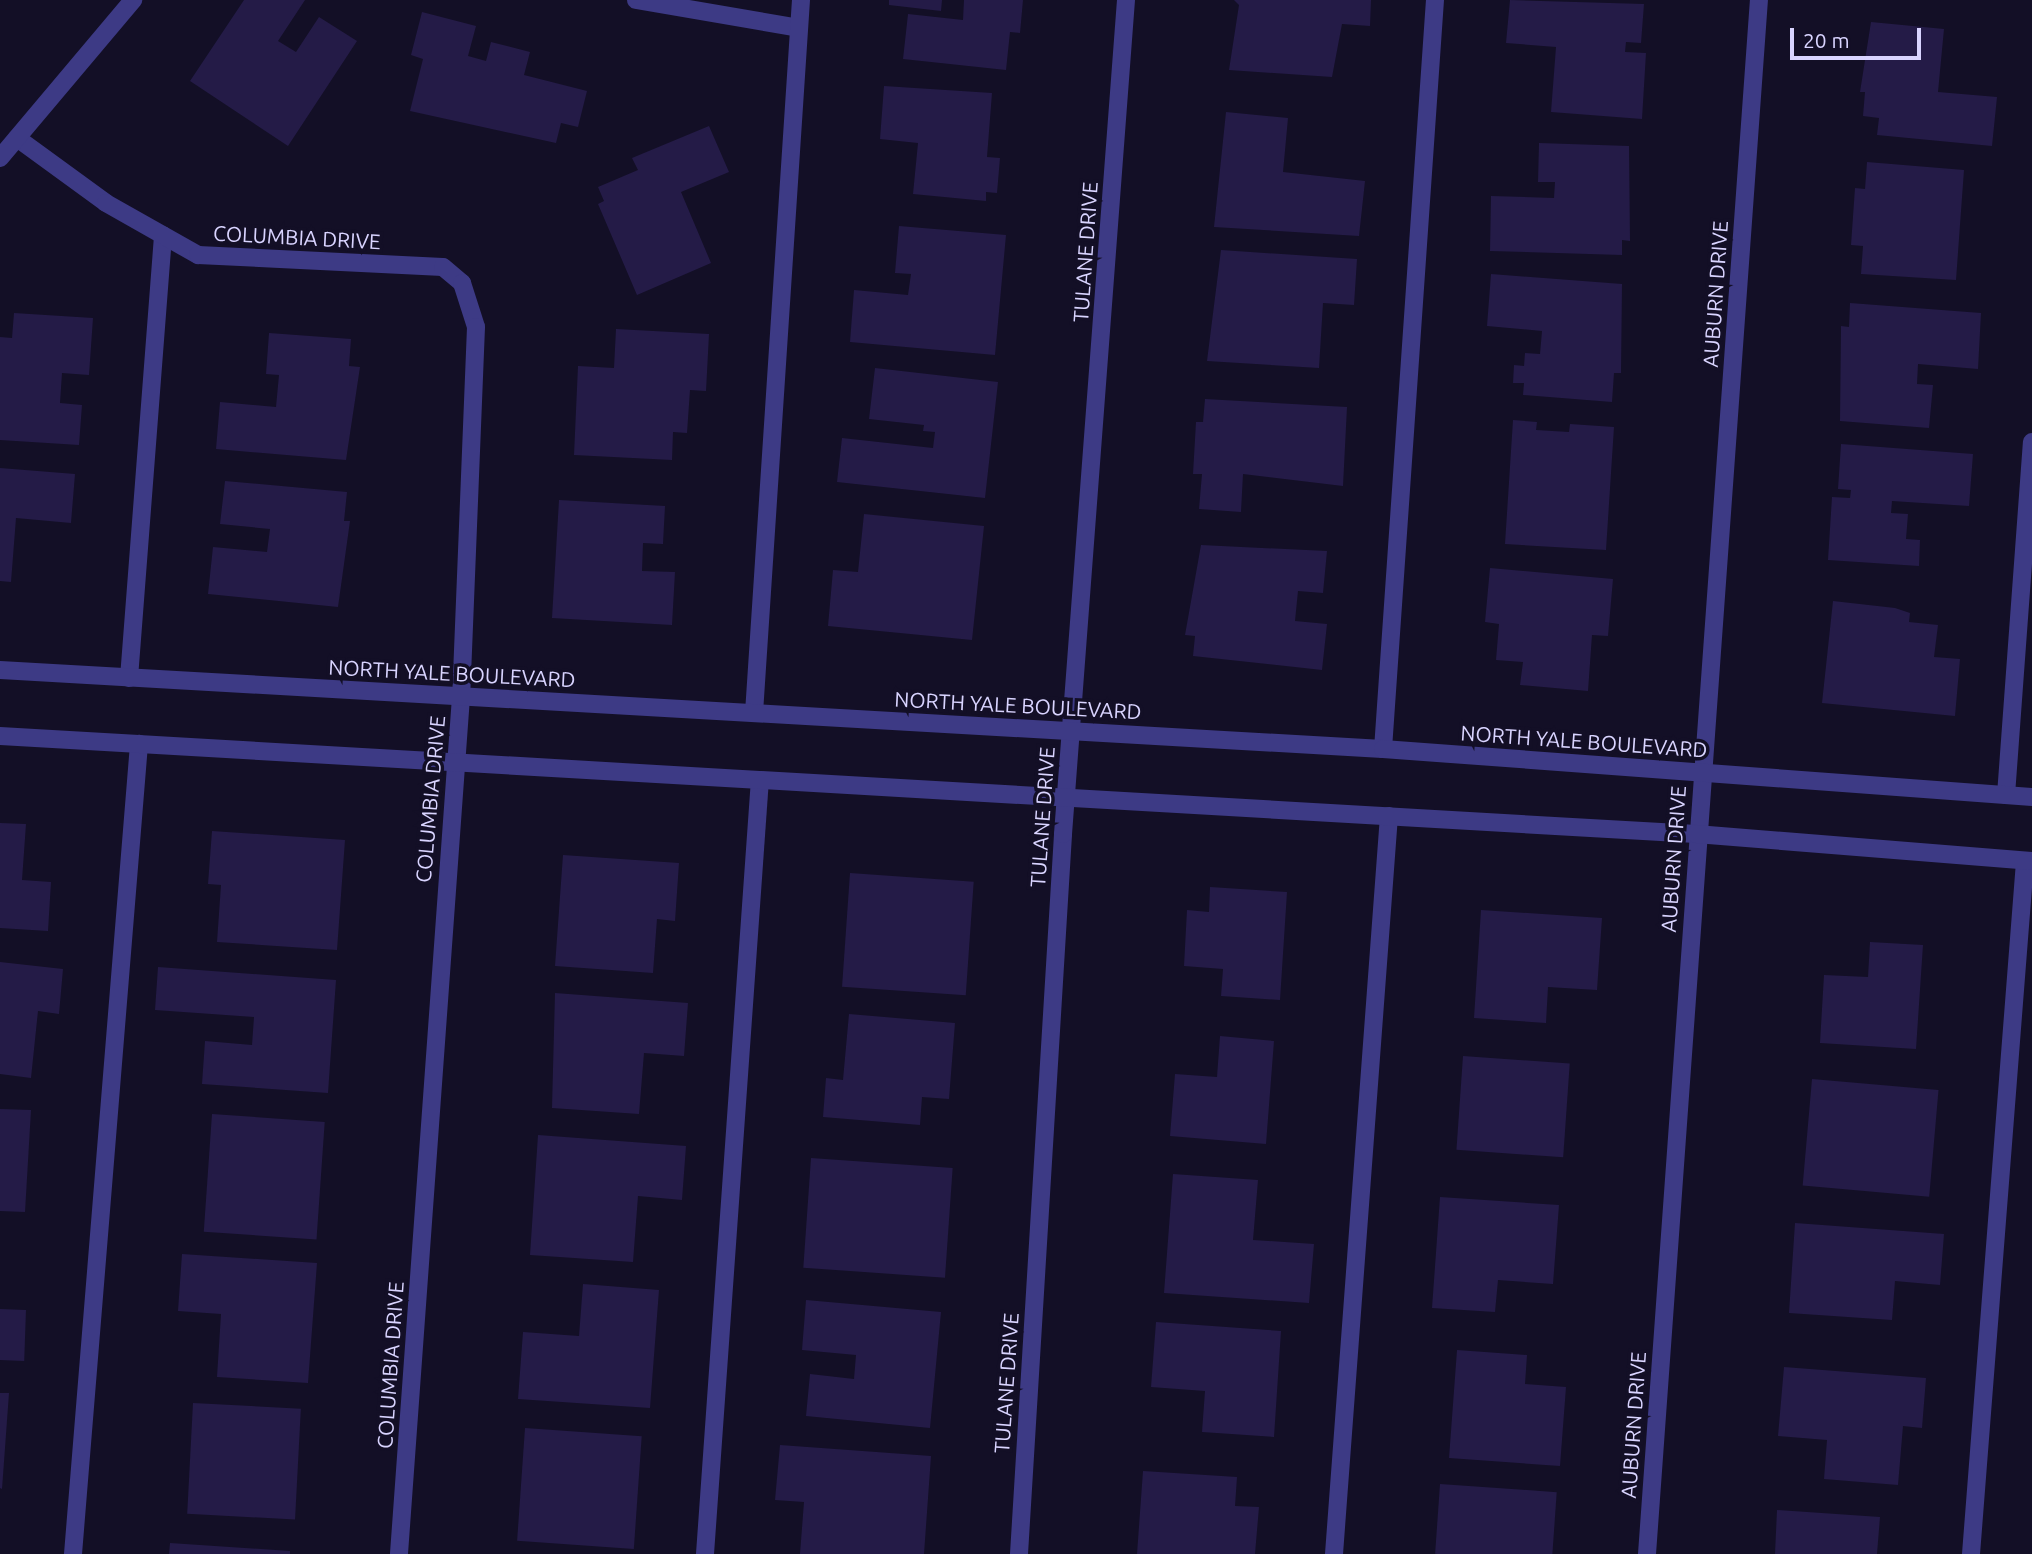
<!DOCTYPE html>
<html>
<head>
<meta charset="utf-8">
<style>
	body { margin:0 }
	#map { position:relative; width:2032px; height:1554px; overflow:hidden; background:#130f26; font-family:Ubuntu,sans-serif }
	div>[style] { position:absolute }
	.building>* { inset:0; background:#241b47; transform-origin:0 0 }
	.service>* { height:18px; margin:-9px; padding:0 9px; transform-origin:9px; border-radius:9px; background:#3d3a85 }
	.minor>* { height:18px; margin:-9px; padding:0 9px; transform-origin:9px; border-radius:9px; background:#3d3a85 }
	.tertiary>* { height:18px; margin:-9px; padding:0 9px; transform-origin:9px; border-radius:9px; background:#3d3a85 }
	span { translate:-50% -50%; white-space:nowrap; text-align:center; line-height:1.15; -webkit-text-stroke:7px #130f26; paint-order:stroke }
	.street-label { font-size:21px; color:#d9d4ff }
	.scale { position:absolute; left:1790px; top:28px; width:131px; height:32px; box-sizing:border-box; border:4px solid #d9d4ff; border-top:0; padding-left:9px; font-size:21px; line-height:24px; white-space:nowrap; color:#d9d4ff; -webkit-text-stroke:5px #130f26; paint-order:stroke }
</style>
</head>
<body>
<div id="map">
	<div class="building">
		<div style="clip-path:polygon(244px 0,305px 0,278px 41px,296px 52px,319px 17px,357px 41px,288px 146px,190px 81px)"></div>
		<div style="clip-path:polygon(889px 0,942px 0,941px 11px,889px 5px)"></div>
		<div style="clip-path:polygon(964px 0,1023px 0,1020px 33px,1010px 32px,1006px 70px,903px 59px,908px 14px,963px 20px)"></div>
		<div style="clip-path:polygon(1234px 0,1371px 0,1370px 26px,1342px 24px,1332px 77px,1229px 70px,1239px 5px)"></div>
		<div style="clip-path:polygon(1510px 0,1644px 4px,1641px 43px,1626px 42px,1625px 52px,1646px 53px,1642px 119px,1551px 112px,1556px 47px,1506px 43px)"></div>
		<div style="clip-path:polygon(422px 12px,476px 26px,468px 56px,486px 61px,491px 42px,530px 52px,524px 75px,587px 91px,578px 127px,561px 123px,556px 143px,410px 111px,423px 59px,411px 55px)"></div>
		<div style="clip-path:polygon(1871px 22px,1944px 29px,1938px 92px,1997px 97px,1992px 146px,1877px 135px,1879px 118px,1863px 116px,1865px 92px,1860px 92px)"></div>
		<div style="clip-path:polygon(884px 86px,992px 93px,987px 157px,1000px 158px,997px 193px,986px 192px,986px 201px,913px 194px,918px 143px,880px 139px)"></div>
		<div style="clip-path:polygon(1226px 112px,1288px 118px,1283px 172px,1365px 181px,1359px 236px,1214px 227px)"></div>
		<div style="clip-path:polygon(709px 126px,729px 172px,681px 192px,711px 263px,637px 295px,598px 204px,604px 201px,598px 187px,638px 170px,632px 158px)"></div>
		<div style="clip-path:polygon(1539px 143px,1629px 146px,1630px 241px,1622px 240px,1622px 255px,1490px 251px,1491px 196px,1554px 198px,1555px 182px,1538px 182px)"></div>
		<div style="clip-path:polygon(1867px 162px,1964px 170px,1956px 280px,1861px 274px,1863px 246px,1851px 245px,1855px 188px,1865px 189px)"></div>
		<div style="clip-path:polygon(899px 226px,1006px 235px,995px 355px,850px 342px,854px 290px,908px 295px,911px 274px,895px 273px)"></div>
		<div style="clip-path:polygon(1221px 250px,1357px 259px,1354px 305px,1323px 303px,1319px 368px,1207px 361px)"></div>
		<div style="clip-path:polygon(1491px 274px,1622px 284px,1621px 373px,1614px 373px,1612px 402px,1523px 395px,1524px 383px,1513px 383px,1514px 365px,1524px 366px,1525px 353px,1540px 354px,1542px 331px,1487px 326px)"></div>
		<div style="clip-path:polygon(1850px 303px,1981px 313px,1978px 369px,1918px 364px,1917px 384px,1933px 385px,1929px 428px,1840px 421px,1841px 326px,1849px 327px)"></div>
		<div style="clip-path:polygon(14px 313px,93px 318px,89px 375px,62px 373px,60px 403px,82px 405px,79px 445px,0 440px,0 337px,12px 338px)"></div>
		<div style="clip-path:polygon(616px 329px,709px 334px,706px 391px,690px 390px,687px 433px,673px 432px,672px 460px,574px 455px,578px 366px,614px 368px)"></div>
		<div style="clip-path:polygon(269px 333px,351px 339px,349px 366px,360px 367px,346px 460px,216px 449px,220px 402px,276px 407px,279px 375px,266px 374px)"></div>
		<div style="clip-path:polygon(875px 368px,998px 382px,985px 498px,837px 482px,842px 438px,933px 448px,935px 432px,923px 431px,924px 425px,869px 419px)"></div>
		<div style="clip-path:polygon(1205px 399px,1347px 407px,1343px 486px,1243px 474px,1241px 512px,1199px 509px,1202px 474px,1193px 474px,1196px 422px,1203px 422px)"></div>
		<div style="clip-path:polygon(1513px 420px,1537px 422px,1536px 430px,1569px 432px,1570px 424px,1614px 427px,1606px 550px,1505px 544px)"></div>
		<div style="clip-path:polygon(1841px 444px,1973px 454px,1969px 506px,1892px 501px,1891px 513px,1908px 514px,1906px 539px,1920px 540px,1919px 566px,1828px 560px,1832px 497px,1850px 498px,1851px 490px,1838px 489px)"></div>
		<div style="clip-path:polygon(0 468px,75px 474px,71px 523px,16px 518px,11px 582px,0 581px)"></div>
		<div style="clip-path:polygon(225px 481px,347px 492px,344px 521px,350px 521px,338px 607px,208px 594px,213px 547px,267px 552px,270px 529px,220px 524px)"></div>
		<div style="clip-path:polygon(559px 500px,665px 506px,663px 544px,643px 543px,642px 571px,675px 572px,672px 625px,552px 618px)"></div>
		<div style="clip-path:polygon(864px 514px,984px 526px,972px 640px,828px 626px,833px 570px,858px 572px)"></div>
		<div style="clip-path:polygon(1201px 545px,1327px 551px,1323px 593px,1298px 591px,1295px 621px,1327px 624px,1322px 670px,1193px 656px,1195px 636px,1185px 635px)"></div>
		<div style="clip-path:polygon(1490px 568px,1613px 579px,1608px 636px,1592px 635px,1588px 691px,1520px 685px,1523px 662px,1496px 660px,1499px 624px,1485px 622px)"></div>
		<div style="clip-path:polygon(1833px 601px,1895px 608px,1910px 613px,1909px 622px,1938px 625px,1934px 657px,1960px 659px,1955px 716px,1822px 703px)"></div>
		<div style="clip-path:polygon(0 823px,26px 824px,22px 880px,51px 882px,48px 931px,0 928px)"></div>
		<div style="clip-path:polygon(212px 831px,345px 840px,337px 950px,217px 942px,221px 885px,208px 884px)"></div>
		<div style="clip-path:polygon(563px 855px,679px 863px,675px 921px,657px 919px,653px 973px,555px 966px)"></div>
		<div style="left:850px;top:873px;width:124px;height:114px;rotate:4deg"></div>
		<div style="clip-path:polygon(1210px 887px,1287px 892px,1280px 1000px,1221px 996px,1223px 969px,1184px 966px,1187px 910px,1209px 912px)"></div>
		<div style="clip-path:polygon(1481px 910px,1602px 918px,1597px 990px,1548px 987px,1546px 1023px,1474px 1018px)"></div>
		<div style="clip-path:polygon(1870px 942px,1923px 945px,1916px 1049px,1820px 1043px,1824px 975px,1868px 977px)"></div>
		<div style="clip-path:polygon(0 962px,63px 969px,59px 1014px,38px 1011px,31px 1078px,0 1074px)"></div>
		<div style="clip-path:polygon(158px 967px,336px 980px,328px 1093px,202px 1084px,205px 1041px,252px 1045px,254px 1017px,155px 1010px)"></div>
		<div style="clip-path:polygon(555px 993px,688px 1003px,684px 1056px,644px 1053px,639px 1114px,552px 1108px)"></div>
		<div style="clip-path:polygon(849px 1014px,955px 1023px,949px 1099px,922px 1097px,920px 1125px,823px 1117px,826px 1078px,843px 1080px)"></div>
		<div style="clip-path:polygon(1220px 1036px,1274px 1041px,1266px 1144px,1170px 1136px,1175px 1074px,1217px 1077px)"></div>
		<div style="left:1463px;top:1056px;width:107px;height:94px;rotate:4deg"></div>
		<div style="left:1812px;top:1079px;width:127px;height:107px;rotate:5deg"></div>
		<div style="clip-path:polygon(0 1109px,31px 1110px,25px 1212px,0 1211px)"></div>
		<div style="left:212px;top:1114px;width:113px;height:118px;rotate:4deg"></div>
		<div style="clip-path:polygon(538px 1135px,686px 1146px,682px 1200px,638px 1196px,633px 1262px,530px 1255px)"></div>
		<div style="left:811px;top:1158px;width:142px;height:110px;rotate:4deg"></div>
		<div style="clip-path:polygon(1173px 1174px,1258px 1180px,1253px 1240px,1314px 1244px,1309px 1303px,1164px 1293px)"></div>
		<div style="clip-path:polygon(1440px 1197px,1559px 1205px,1553px 1284px,1498px 1280px,1495px 1312px,1432px 1308px)"></div>
		<div style="clip-path:polygon(1795px 1223px,1944px 1234px,1940px 1285px,1895px 1281px,1892px 1320px,1789px 1313px)"></div>
		<div style="clip-path:polygon(182px 1254px,317px 1263px,308px 1383px,217px 1377px,221px 1314px,178px 1311px)"></div>
		<div style="clip-path:polygon(583px 1284px,659px 1290px,650px 1408px,518px 1399px,523px 1332px,579px 1336px)"></div>
		<div style="clip-path:polygon(806px 1300px,941px 1312px,930px 1428px,806px 1416px,810px 1374px,854px 1379px,856px 1355px,802px 1350px)"></div>
		<div style="left:0;top:1309px;width:26px;height:51px;rotate:2deg"></div>
		<div style="clip-path:polygon(1156px 1322px,1281px 1331px,1274px 1437px,1202px 1432px,1205px 1391px,1151px 1387px)"></div>
		<div style="clip-path:polygon(1457px 1350px,1527px 1355px,1525px 1384px,1566px 1387px,1560px 1466px,1449px 1458px)"></div>
		<div style="clip-path:polygon(1784px 1367px,1926px 1378px,1922px 1428px,1903px 1426px,1898px 1485px,1824px 1479px,1827px 1440px,1778px 1436px)"></div>
		<div style="clip-path:polygon(0 1393px,9px 1393px,2px 1489px,0 1488px)"></div>
		<div style="left:193px;top:1403px;width:108px;height:111px;rotate:3deg"></div>
		<div style="left:525px;top:1428px;width:117px;height:113px;rotate:4deg"></div>
		<div style="clip-path:polygon(780px 1445px,931px 1456px,924px 1554px,800px 1554px,804px 1502px,775px 1500px)"></div>
		<div style="clip-path:polygon(1143px 1471px,1237px 1477px,1235px 1506px,1259px 1507px,1255px 1554px,1137px 1554px)"></div>
		<div style="left:1440px;top:1484px;width:117px;height:70px;rotate:4deg"></div>
		<div style="clip-path:polygon(1777px 1510px,1880px 1517px,1877px 1554px,1775px 1554px)"></div>
		<div style="clip-path:polygon(170px 1543px,290px 1551px,290px 1554px,169px 1554px)"></div>
	</div>
	<div class="service">
		<div style="left:636px;top:0;width:165px;rotate:9.7deg"></div>
		<div style="left:129px;top:678px;width:444px;rotate:-85.6deg"></div>
		<div style="left:754px;top:713px;width:715px;rotate:-86.23deg"></div>
		<div style="left:1383px;top:749px;width:751px;rotate:-86.03deg"></div>
		<div style="left:2006px;top:795px;width:354px;rotate:-85.8deg"></div>
		<div style="left:73px;top:1554px;width:813px;rotate:-85.34deg"></div>
		<div style="left:705px;top:1554px;width:776px;rotate:-85.94deg"></div>
		<div style="left:1334px;top:1554px;width:740px;rotate:-85.74deg"></div>
		<div style="left:1971px;top:1554px;width:695px;rotate:-85.54deg"></div>
	</div>
	<div class="minor">
		<div style="left:17px;top:138px;width:110px;rotate:36.1deg"></div>
		<div style="left:106px;top:203px;width:106px;rotate:29.5deg"></div>
		<div style="left:198px;top:255px;width:245px;rotate:2.8deg"></div>
		<div style="left:443px;top:267px;width:25px;rotate:40deg"></div>
		<div style="left:462px;top:283px;width:46px;rotate:72.3deg"></div>
		<div style="left:476px;top:327px;width:370px;rotate:92.3deg"></div>
		<div style="left:461px;top:697px;width:859px;rotate:94.14deg"></div>
		<div style="left:0;top:158px;width:207px;rotate:-49.9deg"></div>
		<div style="left:1019px;top:1554px;width:721px;rotate:-86.5deg"></div>
		<div style="left:1063px;top:834px;width:836px;rotate:-85.68deg"></div>
		<div style="left:1647px;top:1554px;width:1558px;rotate:-85.88deg"></div>
	</div>
	<div class="tertiary">
		<div style="left:0;top:670px;width:1385px;rotate:3.27deg"></div>
		<div style="left:1383px;top:749px;width:651px;rotate:4.23deg"></div>
		<div style="left:0;top:736px;width:1699px;rotate:3.31deg"></div>
		<div style="left:1696px;top:834px;width:337px;rotate:4.6deg"></div>
	</div>
	<div class="street-label">
		<span style="left:297px;top:237px;rotate:3deg">COLUMBIA DRIVE</span>
		<span style="left:1085px;top:252px;rotate:-86deg">TULANE DRIVE</span>
		<span style="left:1715px;top:294px;rotate:-86deg">AUBURN DRIVE</span>
		<span style="left:452px;top:673px;rotate:3deg">NORTH YALE BOULEVARD</span>
		<span style="left:1018px;top:705px;rotate:3deg">NORTH YALE BOULEVARD</span>
		<span style="left:1584px;top:741px;rotate:4deg">NORTH YALE BOULEVARD</span>
		<span style="left:430px;top:799px;rotate:-85deg">COLUMBIA DRIVE</span>
		<span style="left:1042px;top:817px;rotate:-86deg">TULANE DRIVE</span>
		<span style="left:1673px;top:859px;rotate:-86deg">AUBURN DRIVE</span>
		<span style="left:390px;top:1365px;rotate:-86deg">COLUMBIA DRIVE</span>
		<span style="left:1006px;top:1383px;rotate:-86deg">TULANE DRIVE</span>
		<span style="left:1633px;top:1425px;rotate:-86deg">AUBURN DRIVE</span>
	</div>
	<div class="scale">20 m</div>
</div>
</body>
</html>
